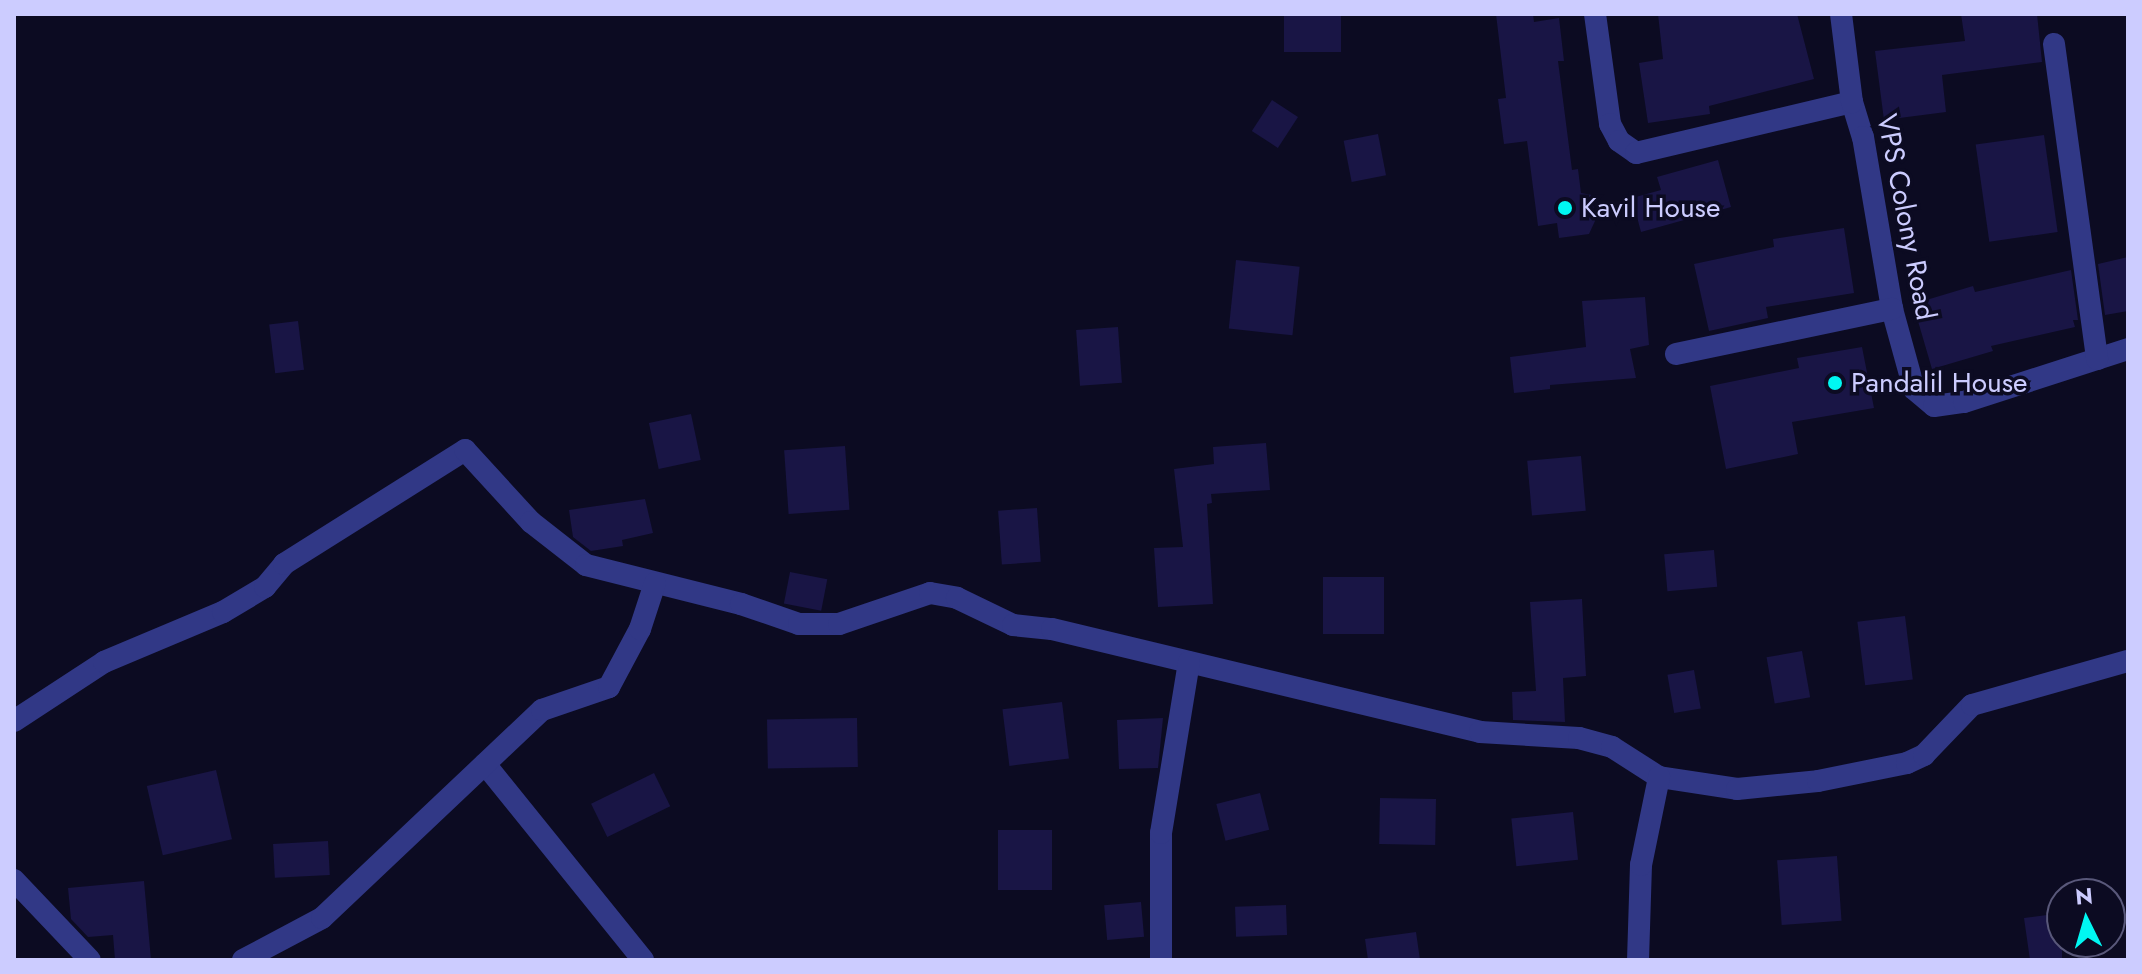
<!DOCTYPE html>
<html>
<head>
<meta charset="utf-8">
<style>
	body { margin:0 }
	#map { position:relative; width:2142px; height:974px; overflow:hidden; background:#0c0b22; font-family:Jost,sans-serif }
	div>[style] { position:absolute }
	.building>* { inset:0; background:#191545; transform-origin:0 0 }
	.minor>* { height:22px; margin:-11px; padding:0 11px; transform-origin:11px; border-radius:11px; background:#313886 }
	.dots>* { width:22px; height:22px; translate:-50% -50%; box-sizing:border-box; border:4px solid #0c0b22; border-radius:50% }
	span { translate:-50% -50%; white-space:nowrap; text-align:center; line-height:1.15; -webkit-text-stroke:7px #0c0b22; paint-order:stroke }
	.poi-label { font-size:28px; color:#ccf }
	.left { translate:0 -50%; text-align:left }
	.street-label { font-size:28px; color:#ccf }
	.frame { position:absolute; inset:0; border:16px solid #ccf; pointer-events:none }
	.north { position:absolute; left:2046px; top:878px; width:80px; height:80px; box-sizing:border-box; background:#0c0b22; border:2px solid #59587a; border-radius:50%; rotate:355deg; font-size:22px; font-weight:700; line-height:32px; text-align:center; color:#ccf }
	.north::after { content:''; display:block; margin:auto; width:28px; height:36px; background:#00f7f2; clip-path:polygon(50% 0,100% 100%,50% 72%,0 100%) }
</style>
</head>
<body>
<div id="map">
	<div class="building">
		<div style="left:1284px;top:14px;width:57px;height:38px"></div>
		<div style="clip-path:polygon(1496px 14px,1533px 14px,1534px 22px,1559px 18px,1564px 61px,1558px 61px,1572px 170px,1578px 169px,1581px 193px,1592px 195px,1595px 221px,1589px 234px,1559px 238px,1557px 223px,1538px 226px,1527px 141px,1504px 144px,1498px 99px,1506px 98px)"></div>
		<div style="clip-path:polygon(1658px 14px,1797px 14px,1814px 79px,1709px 106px,1710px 114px,1648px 123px,1639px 63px,1663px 59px)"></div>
		<div style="clip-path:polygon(1961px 14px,2037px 14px,2042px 62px,1942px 75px,1946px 112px,1884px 120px,1875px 51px,1965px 41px)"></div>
		<div style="left:1272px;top:100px;width:31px;height:37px;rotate:33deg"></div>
		<div style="left:1378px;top:134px;width:42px;height:35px;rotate:79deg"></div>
		<div style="left:2044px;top:135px;width:98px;height:69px;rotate:82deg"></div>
		<div style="clip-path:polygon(1718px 160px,1731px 207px,1641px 232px,1632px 198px,1661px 190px,1657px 177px)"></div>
		<div style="clip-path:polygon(1844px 228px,1854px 293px,1766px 307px,1768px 318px,1709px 331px,1694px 264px,1774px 247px,1773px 239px)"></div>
		<div style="clip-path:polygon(2128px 257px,2128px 311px,2105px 315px,2098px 264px)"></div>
		<div style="left:1236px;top:260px;width:64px;height:69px;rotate:6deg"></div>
		<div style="clip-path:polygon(2071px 270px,2078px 320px,2073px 320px,2075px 327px,1991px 346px,1993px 351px,1932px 369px,1913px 304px,1973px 286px,1975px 292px)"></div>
		<div style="clip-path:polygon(1645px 297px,1649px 345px,1630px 349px,1636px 378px,1550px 385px,1550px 389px,1514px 393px,1510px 357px,1586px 347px,1582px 301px)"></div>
		<div style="left:298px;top:321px;width:49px;height:29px;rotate:83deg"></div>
		<div style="left:1118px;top:327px;width:56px;height:42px;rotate:86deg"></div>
		<div style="clip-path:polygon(1862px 347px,1874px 408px,1792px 422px,1798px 454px,1726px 469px,1710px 386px,1799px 368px,1797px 358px)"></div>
		<div style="left:691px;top:414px;width:47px;height:43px;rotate:78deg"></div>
		<div style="clip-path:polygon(1266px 443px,1270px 490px,1211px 494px,1212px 503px,1207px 504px,1213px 604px,1158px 607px,1154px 548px,1183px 547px,1174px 469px,1214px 464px,1213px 447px)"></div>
		<div style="left:845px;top:446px;width:64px;height:61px;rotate:86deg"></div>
		<div style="left:1581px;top:456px;width:55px;height:54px;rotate:85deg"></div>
		<div style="clip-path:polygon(645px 499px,653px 533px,622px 540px,623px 546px,591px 551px,573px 537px,569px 510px)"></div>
		<div style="left:1037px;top:508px;width:54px;height:39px;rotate:86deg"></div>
		<div style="left:1714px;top:550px;width:37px;height:50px;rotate:85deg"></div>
		<div style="left:790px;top:572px;width:38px;height:32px;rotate:11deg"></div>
		<div style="left:1323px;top:577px;width:61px;height:57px"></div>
		<div style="clip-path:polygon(1582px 599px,1586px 676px,1563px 678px,1565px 722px,1513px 720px,1512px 692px,1536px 691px,1530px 602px)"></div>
		<div style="left:1905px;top:616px;width:64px;height:48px;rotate:83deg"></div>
		<div style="left:1802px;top:651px;width:47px;height:36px;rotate:80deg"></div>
		<div style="left:1694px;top:670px;width:39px;height:27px;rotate:80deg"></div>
		<div style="left:1062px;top:702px;width:57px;height:60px;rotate:83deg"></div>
		<div style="left:857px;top:718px;width:49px;height:90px;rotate:89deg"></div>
		<div style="clip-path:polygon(1163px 718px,1158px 768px,1119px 769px,1117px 720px)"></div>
		<div style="left:216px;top:770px;width:71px;height:71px;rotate:77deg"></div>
		<div style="left:654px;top:773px;width:37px;height:70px;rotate:64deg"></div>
		<div style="left:1260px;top:793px;width:38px;height:45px;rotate:76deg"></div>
		<div style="left:1380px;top:798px;width:56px;height:46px;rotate:1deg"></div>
		<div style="left:1573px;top:812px;width:48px;height:62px;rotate:84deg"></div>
		<div style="left:1052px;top:830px;width:60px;height:54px;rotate:90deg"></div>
		<div style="left:328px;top:841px;width:34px;height:55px;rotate:87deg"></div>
		<div style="left:1837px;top:856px;width:65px;height:60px;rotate:86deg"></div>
		<div style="clip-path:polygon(144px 881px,151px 960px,115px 960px,113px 935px,88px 937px,71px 919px,68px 888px)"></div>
		<div style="left:1141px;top:902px;width:35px;height:37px;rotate:85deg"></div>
		<div style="left:1286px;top:905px;width:30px;height:51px;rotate:88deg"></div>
		<div style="clip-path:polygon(2062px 913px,2062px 960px,2030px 960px,2024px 918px)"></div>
		<div style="clip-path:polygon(1416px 932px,1420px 960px,1368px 960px,1365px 939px)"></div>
	</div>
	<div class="minor">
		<div style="left:1595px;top:14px;width:111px;rotate:82.2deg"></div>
		<div style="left:1610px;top:124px;width:19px;rotate:62deg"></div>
		<div style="left:1619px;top:141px;width:21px;rotate:35deg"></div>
		<div style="left:1636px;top:153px;width:222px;rotate:-13.3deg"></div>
		<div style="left:1852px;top:102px;width:37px;rotate:73deg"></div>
		<div style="left:1863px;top:137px;width:174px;rotate:80.4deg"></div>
		<div style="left:1892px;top:309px;width:83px;rotate:74.6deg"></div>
		<div style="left:1914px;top:389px;width:26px;rotate:40deg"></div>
		<div style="left:1934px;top:406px;width:30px;rotate:-8deg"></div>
		<div style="left:1964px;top:402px;width:172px;rotate:-17.9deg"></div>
		<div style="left:1841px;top:14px;width:89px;rotate:82.9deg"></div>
		<div style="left:2054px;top:44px;width:318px;rotate:82.2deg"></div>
		<div style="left:1676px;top:354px;width:221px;rotate:-11.8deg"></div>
		<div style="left:14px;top:721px;width:108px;rotate:-33.2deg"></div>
		<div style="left:104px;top:662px;width:129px;rotate:-22.8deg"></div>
		<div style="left:223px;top:612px;width:49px;rotate:-30.8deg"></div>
		<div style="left:265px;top:587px;width:30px;rotate:-50deg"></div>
		<div style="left:284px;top:564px;width:214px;rotate:-32.2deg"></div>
		<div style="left:465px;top:450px;width:98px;rotate:47.5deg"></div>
		<div style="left:531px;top:522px;width:70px;rotate:38deg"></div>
		<div style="left:586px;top:565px;width:160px;rotate:14.1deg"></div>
		<div style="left:741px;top:604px;width:61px;rotate:19deg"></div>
		<div style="left:799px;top:624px;width:40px"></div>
		<div style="left:839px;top:624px;width:96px;rotate:-18.8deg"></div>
		<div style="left:930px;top:593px;width:27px;rotate:10deg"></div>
		<div style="left:957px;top:598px;width:62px;rotate:25.7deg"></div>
		<div style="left:1013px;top:625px;width:39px;rotate:6deg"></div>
		<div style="left:1052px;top:629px;width:440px;rotate:13.5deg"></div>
		<div style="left:1480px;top:732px;width:99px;rotate:3.5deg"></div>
		<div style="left:1579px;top:738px;width:34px;rotate:15deg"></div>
		<div style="left:1612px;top:747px;width:56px;rotate:32.6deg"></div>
		<div style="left:1659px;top:777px;width:79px;rotate:8.7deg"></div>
		<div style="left:1737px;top:789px;width:81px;rotate:-5.6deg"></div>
		<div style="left:1818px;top:781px;width:91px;rotate:-11.4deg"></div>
		<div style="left:1907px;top:763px;width:19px;rotate:-25deg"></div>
		<div style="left:1924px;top:755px;width:69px;rotate:-46.2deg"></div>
		<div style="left:1972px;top:705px;width:162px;rotate:-15.8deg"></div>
		<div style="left:485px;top:764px;width:252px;rotate:51.1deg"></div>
		<div style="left:14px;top:880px;width:110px;rotate:46.5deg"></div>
		<div style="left:243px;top:960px;width:89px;rotate:-28deg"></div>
		<div style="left:322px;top:918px;width:303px;rotate:-43.4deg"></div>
		<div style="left:542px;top:710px;width:71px;rotate:-18.9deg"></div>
		<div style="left:609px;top:687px;width:66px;rotate:-61.9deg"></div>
		<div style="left:640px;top:629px;width:48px;rotate:-71.9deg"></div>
		<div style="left:1161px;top:960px;width:127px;rotate:-90deg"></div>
		<div style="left:1161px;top:833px;width:173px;rotate:-80.7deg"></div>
		<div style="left:1638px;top:960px;width:95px;rotate:-88.2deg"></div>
		<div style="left:1641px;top:865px;width:90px;rotate:-78.4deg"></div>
	</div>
	<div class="dots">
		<div style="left:1565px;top:208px;background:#00f7f2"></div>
		<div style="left:1835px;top:383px;background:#00f7f2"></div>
	</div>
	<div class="poi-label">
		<span class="left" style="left:1581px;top:208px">Kavil House</span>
		<span class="left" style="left:1851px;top:383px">Pandalil House</span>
	</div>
	<div class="street-label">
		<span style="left:1906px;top:217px;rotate:79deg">VPS Colony Road</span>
	</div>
	<div class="frame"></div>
	<div class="north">N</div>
</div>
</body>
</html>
